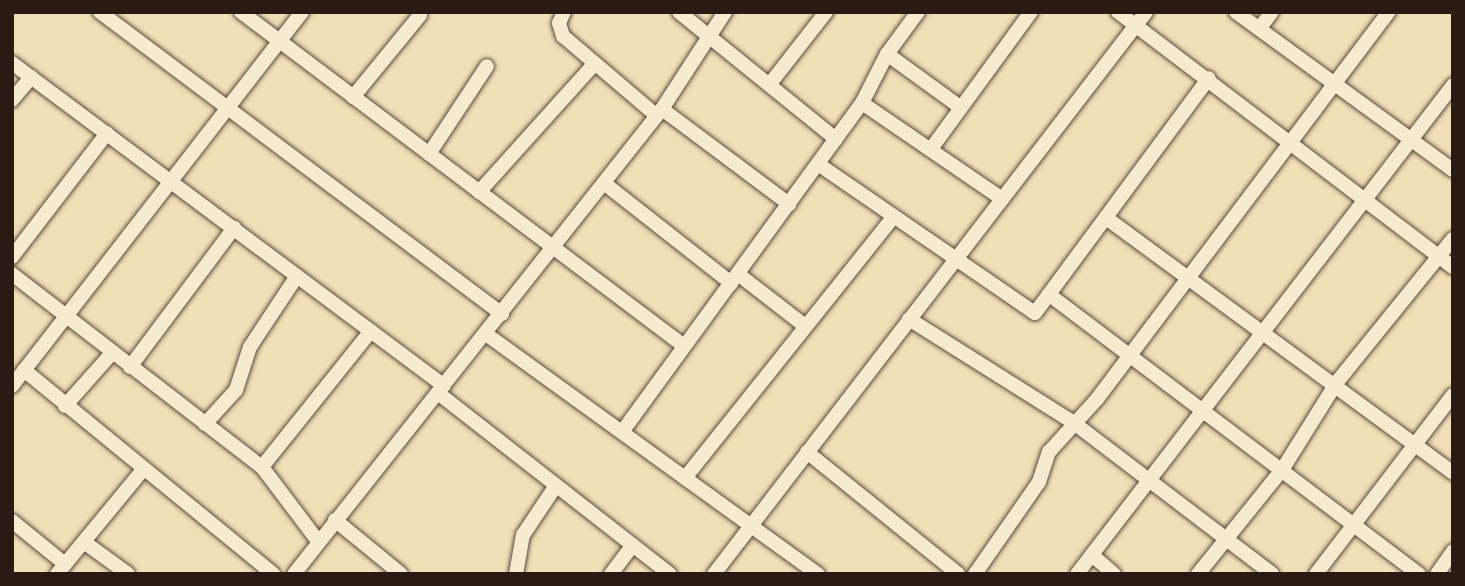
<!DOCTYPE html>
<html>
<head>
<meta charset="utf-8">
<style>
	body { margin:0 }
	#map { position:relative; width:1465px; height:586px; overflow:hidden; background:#f1dfb7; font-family:"IM FELL English",serif }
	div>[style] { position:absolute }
	.roads { filter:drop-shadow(0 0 2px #5c4b3d) drop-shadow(0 0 2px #5c4b3d) }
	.minor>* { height:14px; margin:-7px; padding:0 7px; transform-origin:7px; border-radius:7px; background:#f6ead0 }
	span { translate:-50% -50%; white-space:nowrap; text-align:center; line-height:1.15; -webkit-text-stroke:5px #f6ead0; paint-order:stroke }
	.frame { position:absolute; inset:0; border:14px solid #2a1a14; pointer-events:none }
</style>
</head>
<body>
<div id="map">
	<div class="roads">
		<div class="minor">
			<div style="left:100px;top:12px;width:503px;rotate:36.92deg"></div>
			<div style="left:241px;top:12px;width:555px;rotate:37.01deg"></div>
			<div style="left:564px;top:12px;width:12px;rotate:114deg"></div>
			<div style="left:559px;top:23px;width:14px;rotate:73deg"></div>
			<div style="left:563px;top:36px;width:123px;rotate:40.4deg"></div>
			<div style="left:679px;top:12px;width:202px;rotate:39deg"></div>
			<div style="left:1118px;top:12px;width:421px;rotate:37.3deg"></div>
			<div style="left:1236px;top:12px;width:268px;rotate:36.1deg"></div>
			<div style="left:1259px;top:29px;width:21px;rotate:-53deg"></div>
			<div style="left:887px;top:54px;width:90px;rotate:36deg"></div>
			<div style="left:12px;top:63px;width:539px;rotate:36.78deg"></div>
			<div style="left:769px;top:85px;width:93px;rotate:-52deg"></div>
			<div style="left:353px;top:97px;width:106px;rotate:-50.7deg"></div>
			<div style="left:12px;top:100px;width:30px;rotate:-50deg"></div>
			<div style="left:862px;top:103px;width:170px;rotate:34.4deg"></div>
			<div style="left:662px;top:109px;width:159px;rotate:36.8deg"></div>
			<div style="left:931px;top:149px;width:170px;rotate:-53.9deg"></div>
			<div style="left:429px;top:154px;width:105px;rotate:-56.6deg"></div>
			<div style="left:818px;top:164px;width:263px;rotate:34.5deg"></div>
			<div style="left:1035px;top:313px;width:292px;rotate:-53.5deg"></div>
			<div style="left:604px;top:183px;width:162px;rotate:38.2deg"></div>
			<div style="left:479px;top:192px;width:173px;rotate:-48deg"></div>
			<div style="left:1109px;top:220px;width:427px;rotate:36.3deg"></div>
			<div style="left:12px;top:257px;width:156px;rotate:-52.5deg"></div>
			<div style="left:12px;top:274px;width:316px;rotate:37.7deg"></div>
			<div style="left:262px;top:467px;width:93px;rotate:52.9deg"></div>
			<div style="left:738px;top:274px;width:85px;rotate:37.8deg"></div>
			<div style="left:1051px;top:296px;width:461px;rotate:37.1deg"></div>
			<div style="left:909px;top:319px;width:195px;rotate:32.2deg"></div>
			<div style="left:1074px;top:423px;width:249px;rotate:37.3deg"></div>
			<div style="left:486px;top:334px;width:410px;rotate:35.9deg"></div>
			<div style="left:130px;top:367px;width:174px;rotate:-53.2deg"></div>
			<div style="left:24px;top:370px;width:322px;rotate:39.3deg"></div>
			<div style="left:12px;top:386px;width:473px;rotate:-52.2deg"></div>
			<div style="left:438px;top:393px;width:294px;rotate:38deg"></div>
			<div style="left:65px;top:406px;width:71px;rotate:-48.4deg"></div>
			<div style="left:205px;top:424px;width:46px;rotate:-47.6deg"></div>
			<div style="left:236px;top:390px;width:45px;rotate:-72deg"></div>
			<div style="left:250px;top:347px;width:85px;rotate:-56.5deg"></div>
			<div style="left:622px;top:432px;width:407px;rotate:-53.9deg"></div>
			<div style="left:862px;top:103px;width:55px;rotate:-63deg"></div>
			<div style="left:887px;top:54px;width:52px;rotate:-53.6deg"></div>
			<div style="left:807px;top:452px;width:194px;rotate:38.9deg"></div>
			<div style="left:262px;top:467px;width:174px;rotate:-51.3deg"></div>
			<div style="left:685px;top:478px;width:334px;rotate:-51.4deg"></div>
			<div style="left:335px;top:520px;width:85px;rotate:39.3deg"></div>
			<div style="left:12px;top:521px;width:68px;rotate:39.1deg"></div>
			<div style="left:84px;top:542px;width:54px;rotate:36deg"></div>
			<div style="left:1092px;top:555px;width:29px;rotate:41deg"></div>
			<div style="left:57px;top:574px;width:134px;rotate:-50.5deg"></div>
			<div style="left:294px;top:574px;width:593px;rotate:-51.64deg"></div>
			<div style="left:662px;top:109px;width:116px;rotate:-57deg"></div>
			<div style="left:516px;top:574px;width:40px;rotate:-80deg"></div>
			<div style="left:523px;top:535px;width:58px;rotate:-56.3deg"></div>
			<div style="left:611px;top:574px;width:36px;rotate:-53deg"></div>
			<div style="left:714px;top:574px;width:709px;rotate:-52.45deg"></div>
			<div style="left:975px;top:574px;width:112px;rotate:-55.2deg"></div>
			<div style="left:1039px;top:482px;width:32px;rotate:-72deg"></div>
			<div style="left:1049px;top:452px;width:72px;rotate:-47.8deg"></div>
			<div style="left:1097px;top:399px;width:485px;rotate:-53deg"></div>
			<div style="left:1077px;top:574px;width:617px;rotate:-52.44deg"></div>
			<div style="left:1198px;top:574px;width:134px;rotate:-51.1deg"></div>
			<div style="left:1282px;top:470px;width:104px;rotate:-58deg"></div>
			<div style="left:1337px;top:382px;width:184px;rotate:-51deg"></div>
			<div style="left:1316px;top:574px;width:225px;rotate:-52.6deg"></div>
			<div style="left:1437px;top:574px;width:28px;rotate:-55deg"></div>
		</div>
	</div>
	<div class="frame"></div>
</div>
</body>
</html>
